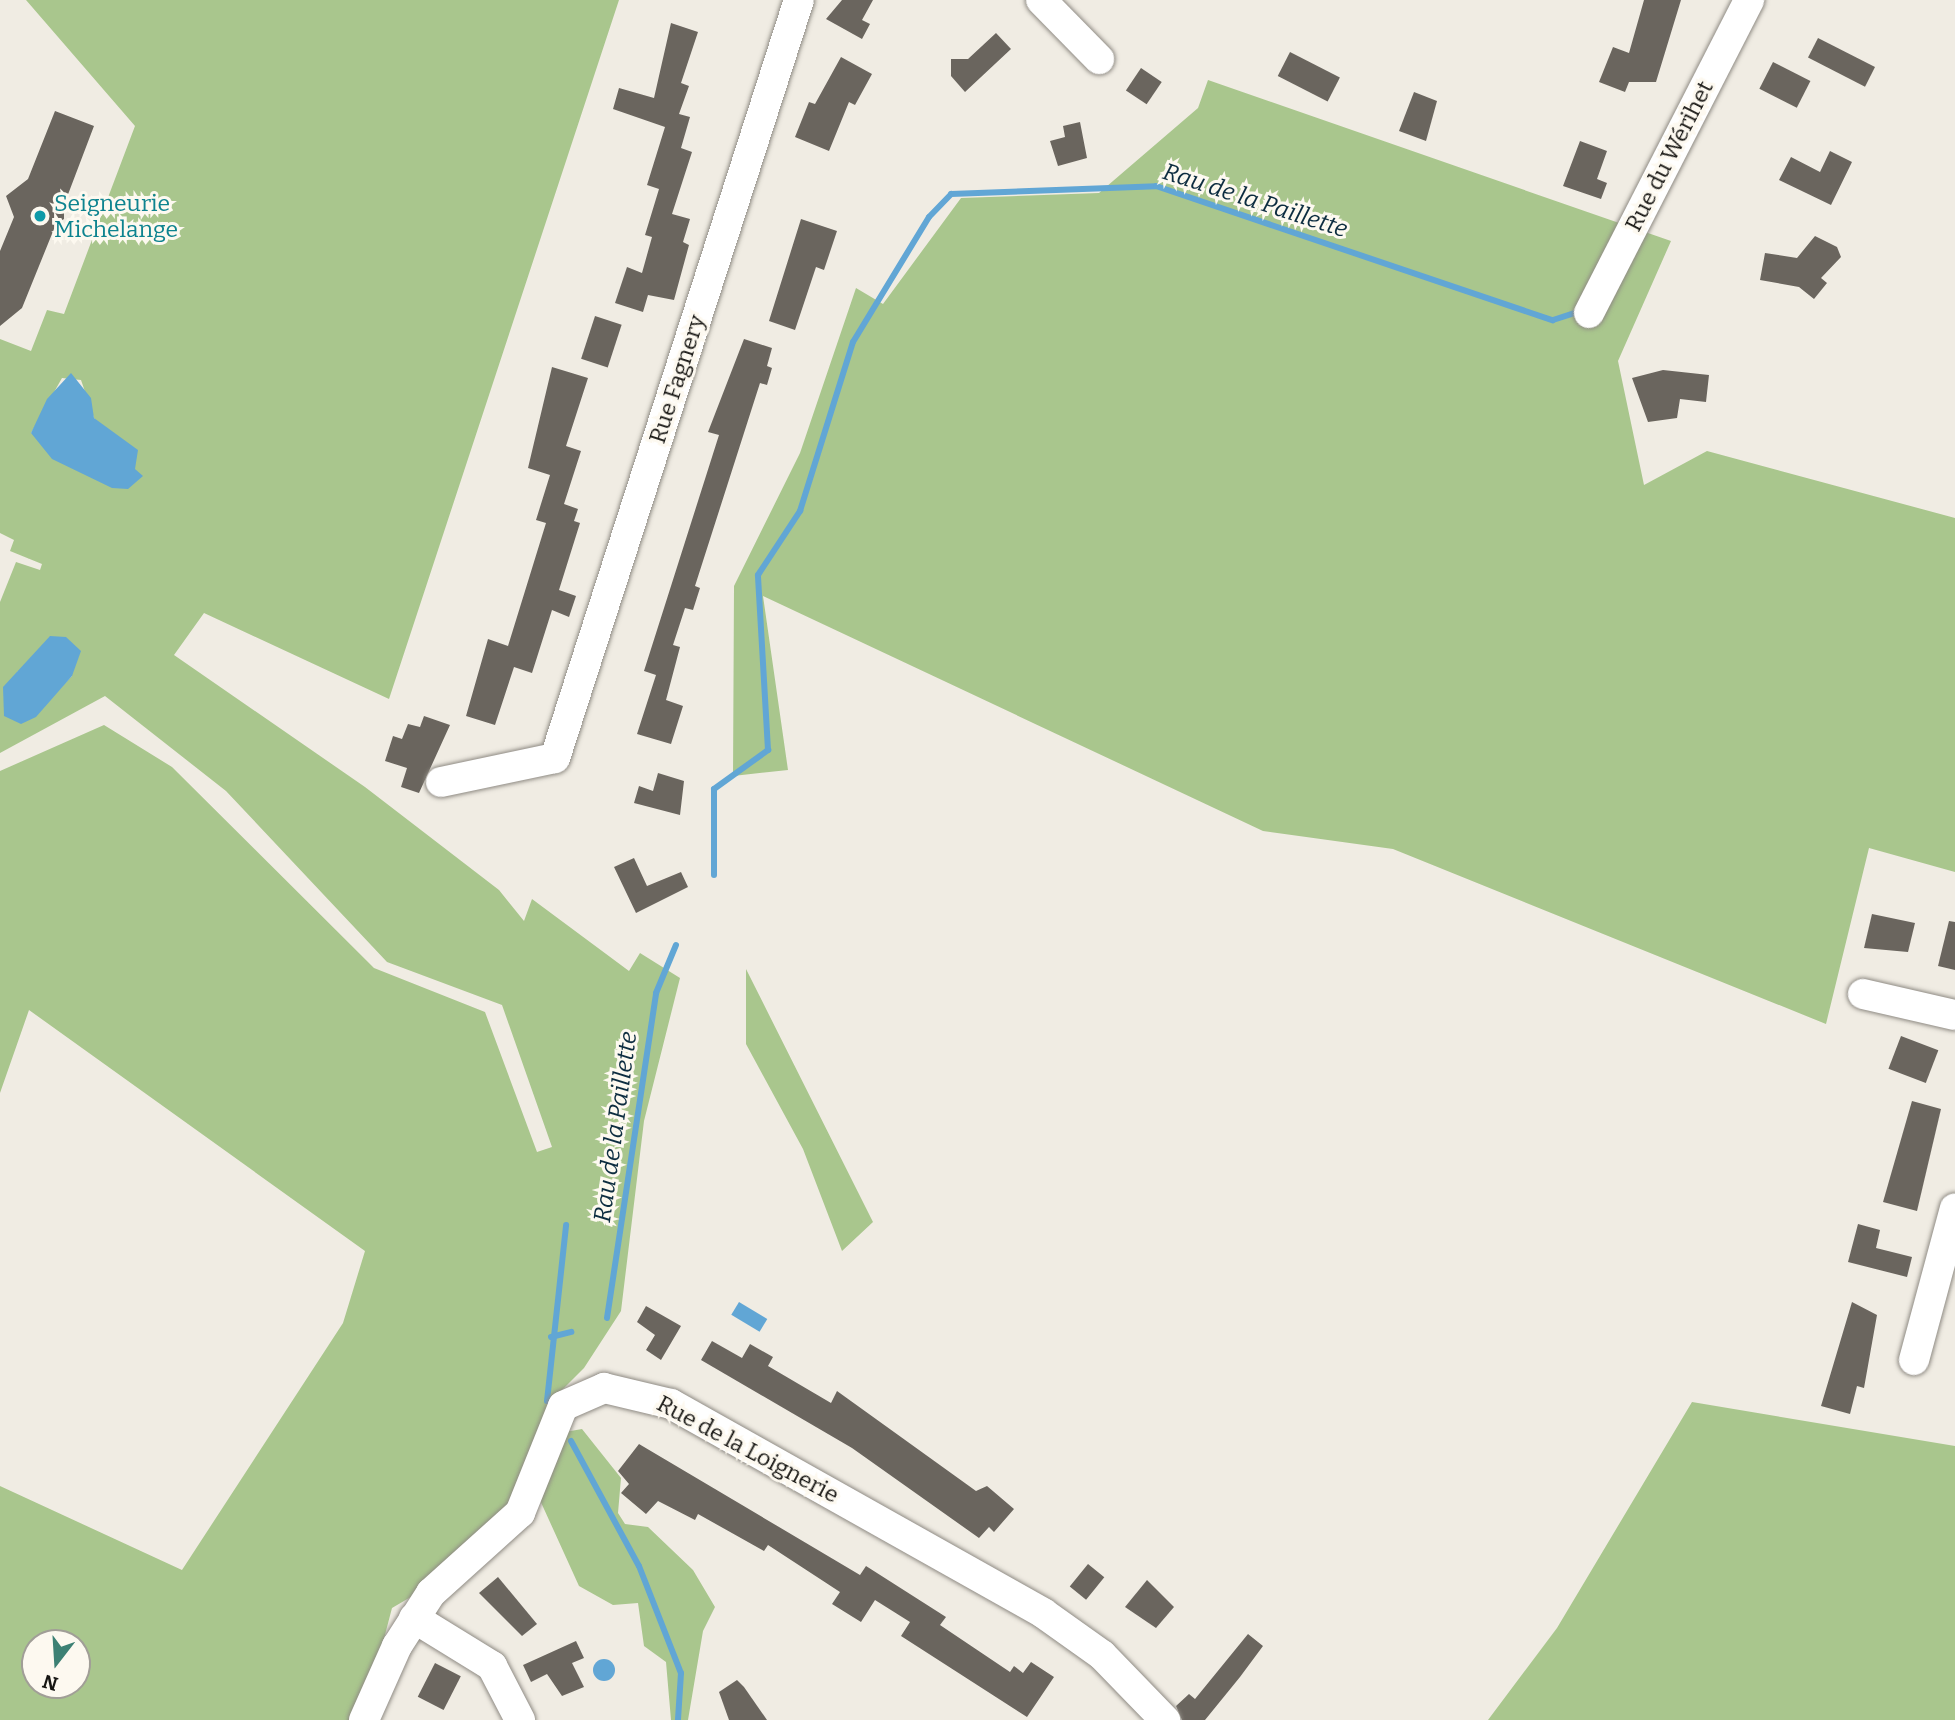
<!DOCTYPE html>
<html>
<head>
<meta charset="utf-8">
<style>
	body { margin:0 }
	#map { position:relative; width:1955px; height:1720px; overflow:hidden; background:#f0ece3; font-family:Bitter,serif }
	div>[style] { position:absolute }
	.green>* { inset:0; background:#a9c68d }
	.water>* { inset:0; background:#61a6d5; transform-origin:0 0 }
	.round { border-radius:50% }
	.stream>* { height:6px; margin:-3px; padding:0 3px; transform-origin:3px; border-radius:3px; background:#61a6d5 }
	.building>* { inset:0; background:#6a655e; transform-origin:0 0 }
	.roads { filter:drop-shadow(0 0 2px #8f8b84) drop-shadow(0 0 2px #8f8b84) }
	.minor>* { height:30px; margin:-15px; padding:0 15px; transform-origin:15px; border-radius:15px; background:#fff }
	.dots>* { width:19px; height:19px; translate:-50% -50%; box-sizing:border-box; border:4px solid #fdf9f0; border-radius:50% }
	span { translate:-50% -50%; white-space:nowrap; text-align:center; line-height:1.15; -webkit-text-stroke:6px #fdf9f0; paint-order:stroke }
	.street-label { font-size:23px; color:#161512 }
	.culture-label { font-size:23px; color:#0d838f }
	.left { translate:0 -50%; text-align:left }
	.water-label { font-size:24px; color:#0d2d40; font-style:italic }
	.north { position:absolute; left:21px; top:1629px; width:70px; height:70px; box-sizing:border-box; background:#fdf9f0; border:2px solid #a19e97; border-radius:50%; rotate:197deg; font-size:19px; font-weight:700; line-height:28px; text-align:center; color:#161512 }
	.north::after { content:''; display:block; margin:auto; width:24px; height:32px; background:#3d8174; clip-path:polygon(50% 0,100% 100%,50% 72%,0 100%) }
</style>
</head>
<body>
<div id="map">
	<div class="green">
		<div style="clip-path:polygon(evenodd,26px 0,619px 0,389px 699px,204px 613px,174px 655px,365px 787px,499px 890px,524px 921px,532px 899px,629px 971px,640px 953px,680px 978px,644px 1121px,621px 1311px,584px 1368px,554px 1398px,517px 1506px,421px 1591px,392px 1608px,381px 1650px,349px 1720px,0 1720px,0 1486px,182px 1570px,343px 1323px,365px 1251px,29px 1010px,0 1093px,0 771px,104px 725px,172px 767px,374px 968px,485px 1012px,537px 1152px,552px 1147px,502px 1005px,387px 962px,226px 791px,105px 696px,0 753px,0 602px,16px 562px,40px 570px,42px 564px,10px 551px,14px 540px,0 533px,0 339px,31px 351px,47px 310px,64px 314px,135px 126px,26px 0,62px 378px,81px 380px,94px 418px,135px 469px,31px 433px,62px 378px,26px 0,29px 666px,72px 676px,54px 695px,17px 672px,29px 666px,26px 0,35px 1643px,77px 1643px,77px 1685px,35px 1685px,35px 1643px)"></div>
		<div style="clip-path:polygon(1208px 80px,1671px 241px,1618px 361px,1644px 485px,1707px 451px,1955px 518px,1955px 872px,1869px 848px,1826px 1024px,1393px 849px,1263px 831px,763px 596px,788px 770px,733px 776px,734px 586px,800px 453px,856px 288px,883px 304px,961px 198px,1099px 193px,1198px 108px)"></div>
		<div style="clip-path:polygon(746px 969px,873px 1222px,842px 1251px,803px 1149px,746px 1044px)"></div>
		<div style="clip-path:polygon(1692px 1402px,1955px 1446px,1955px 1720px,1488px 1720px,1557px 1628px)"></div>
		<div style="clip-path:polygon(582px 1429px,621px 1478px,618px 1513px,625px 1524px,648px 1527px,693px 1570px,715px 1607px,703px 1631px,688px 1720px,671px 1720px,666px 1662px,644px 1646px,638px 1603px,613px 1605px,579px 1586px,539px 1498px,565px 1432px)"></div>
	</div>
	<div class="water">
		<div style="clip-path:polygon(71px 373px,91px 398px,94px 418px,138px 450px,135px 469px,143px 476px,128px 489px,112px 488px,52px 459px,31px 433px,47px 399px)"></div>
		<div style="clip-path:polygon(50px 636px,66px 637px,81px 651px,72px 676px,36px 717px,21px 724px,4px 716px,3px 687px)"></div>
		<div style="left:739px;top:1302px;width:33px;height:15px;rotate:31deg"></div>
		<div class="round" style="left:593px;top:1659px;width:22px;height:22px"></div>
	</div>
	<div class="stream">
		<div style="left:714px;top:875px;width:86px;rotate:-90deg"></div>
		<div style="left:714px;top:789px;width:67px;rotate:-35.8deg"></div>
		<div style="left:768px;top:750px;width:175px;rotate:-93.3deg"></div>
		<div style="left:758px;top:575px;width:77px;rotate:-56.7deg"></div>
		<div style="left:800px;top:511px;width:177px;rotate:-72.6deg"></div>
		<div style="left:853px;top:342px;width:146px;rotate:-58.7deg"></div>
		<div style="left:929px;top:217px;width:32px;rotate:-46deg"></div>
		<div style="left:951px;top:194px;width:205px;rotate:-2.2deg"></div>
		<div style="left:1156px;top:186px;width:419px;rotate:18.7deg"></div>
		<div style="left:1553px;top:320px;width:28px;rotate:-18deg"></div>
		<div style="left:607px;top:1318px;width:329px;rotate:-81.4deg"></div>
		<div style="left:656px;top:993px;width:52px;rotate:-67.4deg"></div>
		<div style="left:551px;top:1337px;width:21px;rotate:-14deg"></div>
		<div style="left:547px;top:1401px;width:177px;rotate:-83.8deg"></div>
		<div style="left:571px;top:1441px;width:142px;rotate:61.5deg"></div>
		<div style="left:639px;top:1566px;width:115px;rotate:68.6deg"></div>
		<div style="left:681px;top:1673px;width:47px;rotate:93.7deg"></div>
	</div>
	<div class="building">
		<div style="clip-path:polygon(842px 0,873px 0,862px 20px,870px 24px,862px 39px,826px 19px)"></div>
		<div style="clip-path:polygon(1644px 0,1681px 0,1656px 82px,1629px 82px,1625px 92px,1599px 82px,1613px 47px,1629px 53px)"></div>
		<div style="clip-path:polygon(671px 23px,698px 32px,681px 83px,689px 86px,679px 114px,690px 117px,681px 148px,692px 152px,672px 214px,690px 219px,683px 242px,689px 245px,674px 300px,648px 295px,643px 312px,615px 303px,627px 267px,642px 273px,652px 237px,645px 235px,659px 189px,647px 185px,665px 127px,613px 109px,619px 88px,654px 98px)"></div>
		<div style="clip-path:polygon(996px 33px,1011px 49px,965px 92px,951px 76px,951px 59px,968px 59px)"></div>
		<div style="left:1818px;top:38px;width:64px;height:22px;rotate:27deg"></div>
		<div style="left:1290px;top:52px;width:56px;height:27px;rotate:27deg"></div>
		<div style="clip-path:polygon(841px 57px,872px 74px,855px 105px,849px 102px,829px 151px,795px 137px,809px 102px,815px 104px)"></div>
		<div style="left:1773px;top:62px;width:42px;height:30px;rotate:27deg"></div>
		<div style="left:1141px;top:68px;width:25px;height:27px;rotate:34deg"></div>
		<div style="clip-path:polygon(1414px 92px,1437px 101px,1426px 141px,1399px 131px)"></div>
		<div style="clip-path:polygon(55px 111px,94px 126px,64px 205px,64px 219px,56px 224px,22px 308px,0 326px,0 251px,14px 217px,6px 196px,28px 179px)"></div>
		<div style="clip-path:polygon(1080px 122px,1087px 158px,1058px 166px,1050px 141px,1065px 137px,1063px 126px)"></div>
		<div style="clip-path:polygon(1580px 141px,1607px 151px,1597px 179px,1607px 183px,1601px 199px,1563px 186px)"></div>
		<div style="clip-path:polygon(1830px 151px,1852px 162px,1831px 205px,1779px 180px,1791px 157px,1820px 172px)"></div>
		<div style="clip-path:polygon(801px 219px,837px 231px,824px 270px,816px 267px,795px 330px,769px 321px)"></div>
		<div style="clip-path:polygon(1815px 236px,1837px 247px,1841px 257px,1821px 278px,1827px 283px,1814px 299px,1799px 287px,1760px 280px,1765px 253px,1797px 258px)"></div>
		<div style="left:595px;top:316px;width:28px;height:45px;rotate:18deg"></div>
		<div style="clip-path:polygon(744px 339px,772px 348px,767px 366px,772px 368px,767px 385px,760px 383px,695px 586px,700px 588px,693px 610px,685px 608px,673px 645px,680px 647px,666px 700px,683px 706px,671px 744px,637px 734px,656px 675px,644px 671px,719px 435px,708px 432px)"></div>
		<div style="clip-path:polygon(552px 367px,588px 378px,566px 446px,581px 451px,564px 504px,578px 509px,574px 521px,580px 523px,559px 590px,576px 596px,569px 617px,552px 610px,532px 673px,514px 667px,495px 725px,466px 716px,488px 639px,508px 646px,546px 523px,536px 520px,550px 475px,528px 468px)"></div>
		<div style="clip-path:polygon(1663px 370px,1709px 375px,1706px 402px,1680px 399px,1677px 418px,1648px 422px,1632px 378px)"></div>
		<div style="clip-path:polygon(424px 716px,450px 725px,419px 793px,401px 787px,407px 768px,385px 761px,393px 736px,402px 739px,408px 724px,420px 727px)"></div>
		<div style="clip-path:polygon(658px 773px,684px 781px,680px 815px,634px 803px,639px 786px,653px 791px)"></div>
		<div style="clip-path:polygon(634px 858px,647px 886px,681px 872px,688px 887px,636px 913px,614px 867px)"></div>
		<div style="clip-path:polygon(1872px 914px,1915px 923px,1908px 952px,1864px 948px)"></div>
		<div style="clip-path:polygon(1949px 921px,1955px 922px,1955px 970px,1938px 966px)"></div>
		<div style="left:1901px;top:1036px;width:40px;height:35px;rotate:21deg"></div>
		<div style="clip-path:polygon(1912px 1101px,1941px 1109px,1917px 1211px,1883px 1202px)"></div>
		<div style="clip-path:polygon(1858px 1224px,1880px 1230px,1876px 1248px,1912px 1257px,1907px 1277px,1848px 1262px)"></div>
		<div style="clip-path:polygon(1852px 1302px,1877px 1315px,1864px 1388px,1857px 1386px,1850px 1414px,1821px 1406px)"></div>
		<div style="clip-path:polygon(646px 1306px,681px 1326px,661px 1360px,646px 1350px,655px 1335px,637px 1322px)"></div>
		<div style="clip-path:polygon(712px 1341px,742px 1358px,750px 1344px,773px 1357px,768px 1366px,831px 1403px,837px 1391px,976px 1491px,987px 1486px,1014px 1509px,994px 1532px,989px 1527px,979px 1538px,852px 1448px,701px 1360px)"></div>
		<div style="clip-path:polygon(639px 1444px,860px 1575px,866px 1566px,946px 1617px,940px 1625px,1010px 1672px,1014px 1666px,1023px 1673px,1031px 1662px,1054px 1677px,1027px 1717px,901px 1636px,910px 1622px,875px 1600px,861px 1622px,832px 1604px,840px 1592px,768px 1545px,764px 1551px,698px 1514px,695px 1520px,658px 1501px,646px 1514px,621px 1493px,629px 1484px,618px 1471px)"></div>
		<div style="left:1088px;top:1564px;width:21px;height:29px;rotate:39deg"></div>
		<div style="clip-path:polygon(498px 1577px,537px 1624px,522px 1636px,479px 1593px)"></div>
		<div style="clip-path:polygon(1147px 1580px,1174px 1607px,1156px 1628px,1125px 1607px)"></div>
		<div style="clip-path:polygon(1248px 1634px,1263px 1646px,1240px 1677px,1205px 1720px,1182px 1720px,1176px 1706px,1189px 1694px,1195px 1699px)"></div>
		<div style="clip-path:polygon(576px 1641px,584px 1658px,572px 1663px,584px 1687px,562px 1696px,547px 1674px,531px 1682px,523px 1665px)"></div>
		<div style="left:435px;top:1663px;width:29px;height:38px;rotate:27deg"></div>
		<div style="clip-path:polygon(737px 1680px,744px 1687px,767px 1720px,729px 1720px,719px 1692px)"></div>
	</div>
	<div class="roads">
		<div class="minor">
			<div style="left:1041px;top:0;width:83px;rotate:45.5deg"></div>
			<div style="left:1589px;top:313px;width:352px;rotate:-62.9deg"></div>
			<div style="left:441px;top:782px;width:116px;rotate:-11.9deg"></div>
			<div style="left:555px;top:758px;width:796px;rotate:-72.16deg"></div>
			<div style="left:1863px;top:994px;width:94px;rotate:12.9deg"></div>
			<div style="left:1914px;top:1360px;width:157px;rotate:-74.9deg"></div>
			<div style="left:414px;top:1618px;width:92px;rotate:31.6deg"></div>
			<div style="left:492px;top:1666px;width:61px;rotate:62.6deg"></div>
			<div style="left:364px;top:1720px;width:81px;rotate:-66deg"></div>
			<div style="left:397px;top:1646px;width:63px;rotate:-57.3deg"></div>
			<div style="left:431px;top:1593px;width:120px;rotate:-42deg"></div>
			<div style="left:520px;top:1513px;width:115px;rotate:-68.1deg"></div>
			<div style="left:563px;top:1406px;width:45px;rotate:-23.7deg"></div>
			<div style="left:604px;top:1388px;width:69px;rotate:13.4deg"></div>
			<div style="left:671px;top:1404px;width:427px;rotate:29.3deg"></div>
			<div style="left:1043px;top:1613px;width:72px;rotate:35.4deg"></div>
			<div style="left:1102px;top:1655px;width:91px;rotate:45.9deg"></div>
		</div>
	</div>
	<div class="dots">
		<div style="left:40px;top:216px;background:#0f9aa8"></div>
	</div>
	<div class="street-label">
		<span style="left:1669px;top:156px;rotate:-63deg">Rue du Wérihet</span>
		<span style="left:677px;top:379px;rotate:-72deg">Rue Fagnery</span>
		<span style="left:748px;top:1449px;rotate:28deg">Rue de la Loignerie</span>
	</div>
	<div class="culture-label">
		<span class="left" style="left:54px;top:216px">Seigneurie<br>Michelange</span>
	</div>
	<div class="water-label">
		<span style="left:1255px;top:201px;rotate:18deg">Rau de la Paillette</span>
		<span style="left:616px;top:1127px;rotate:-82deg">Rau de la Paillette</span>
	</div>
	<div class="north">N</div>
</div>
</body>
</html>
